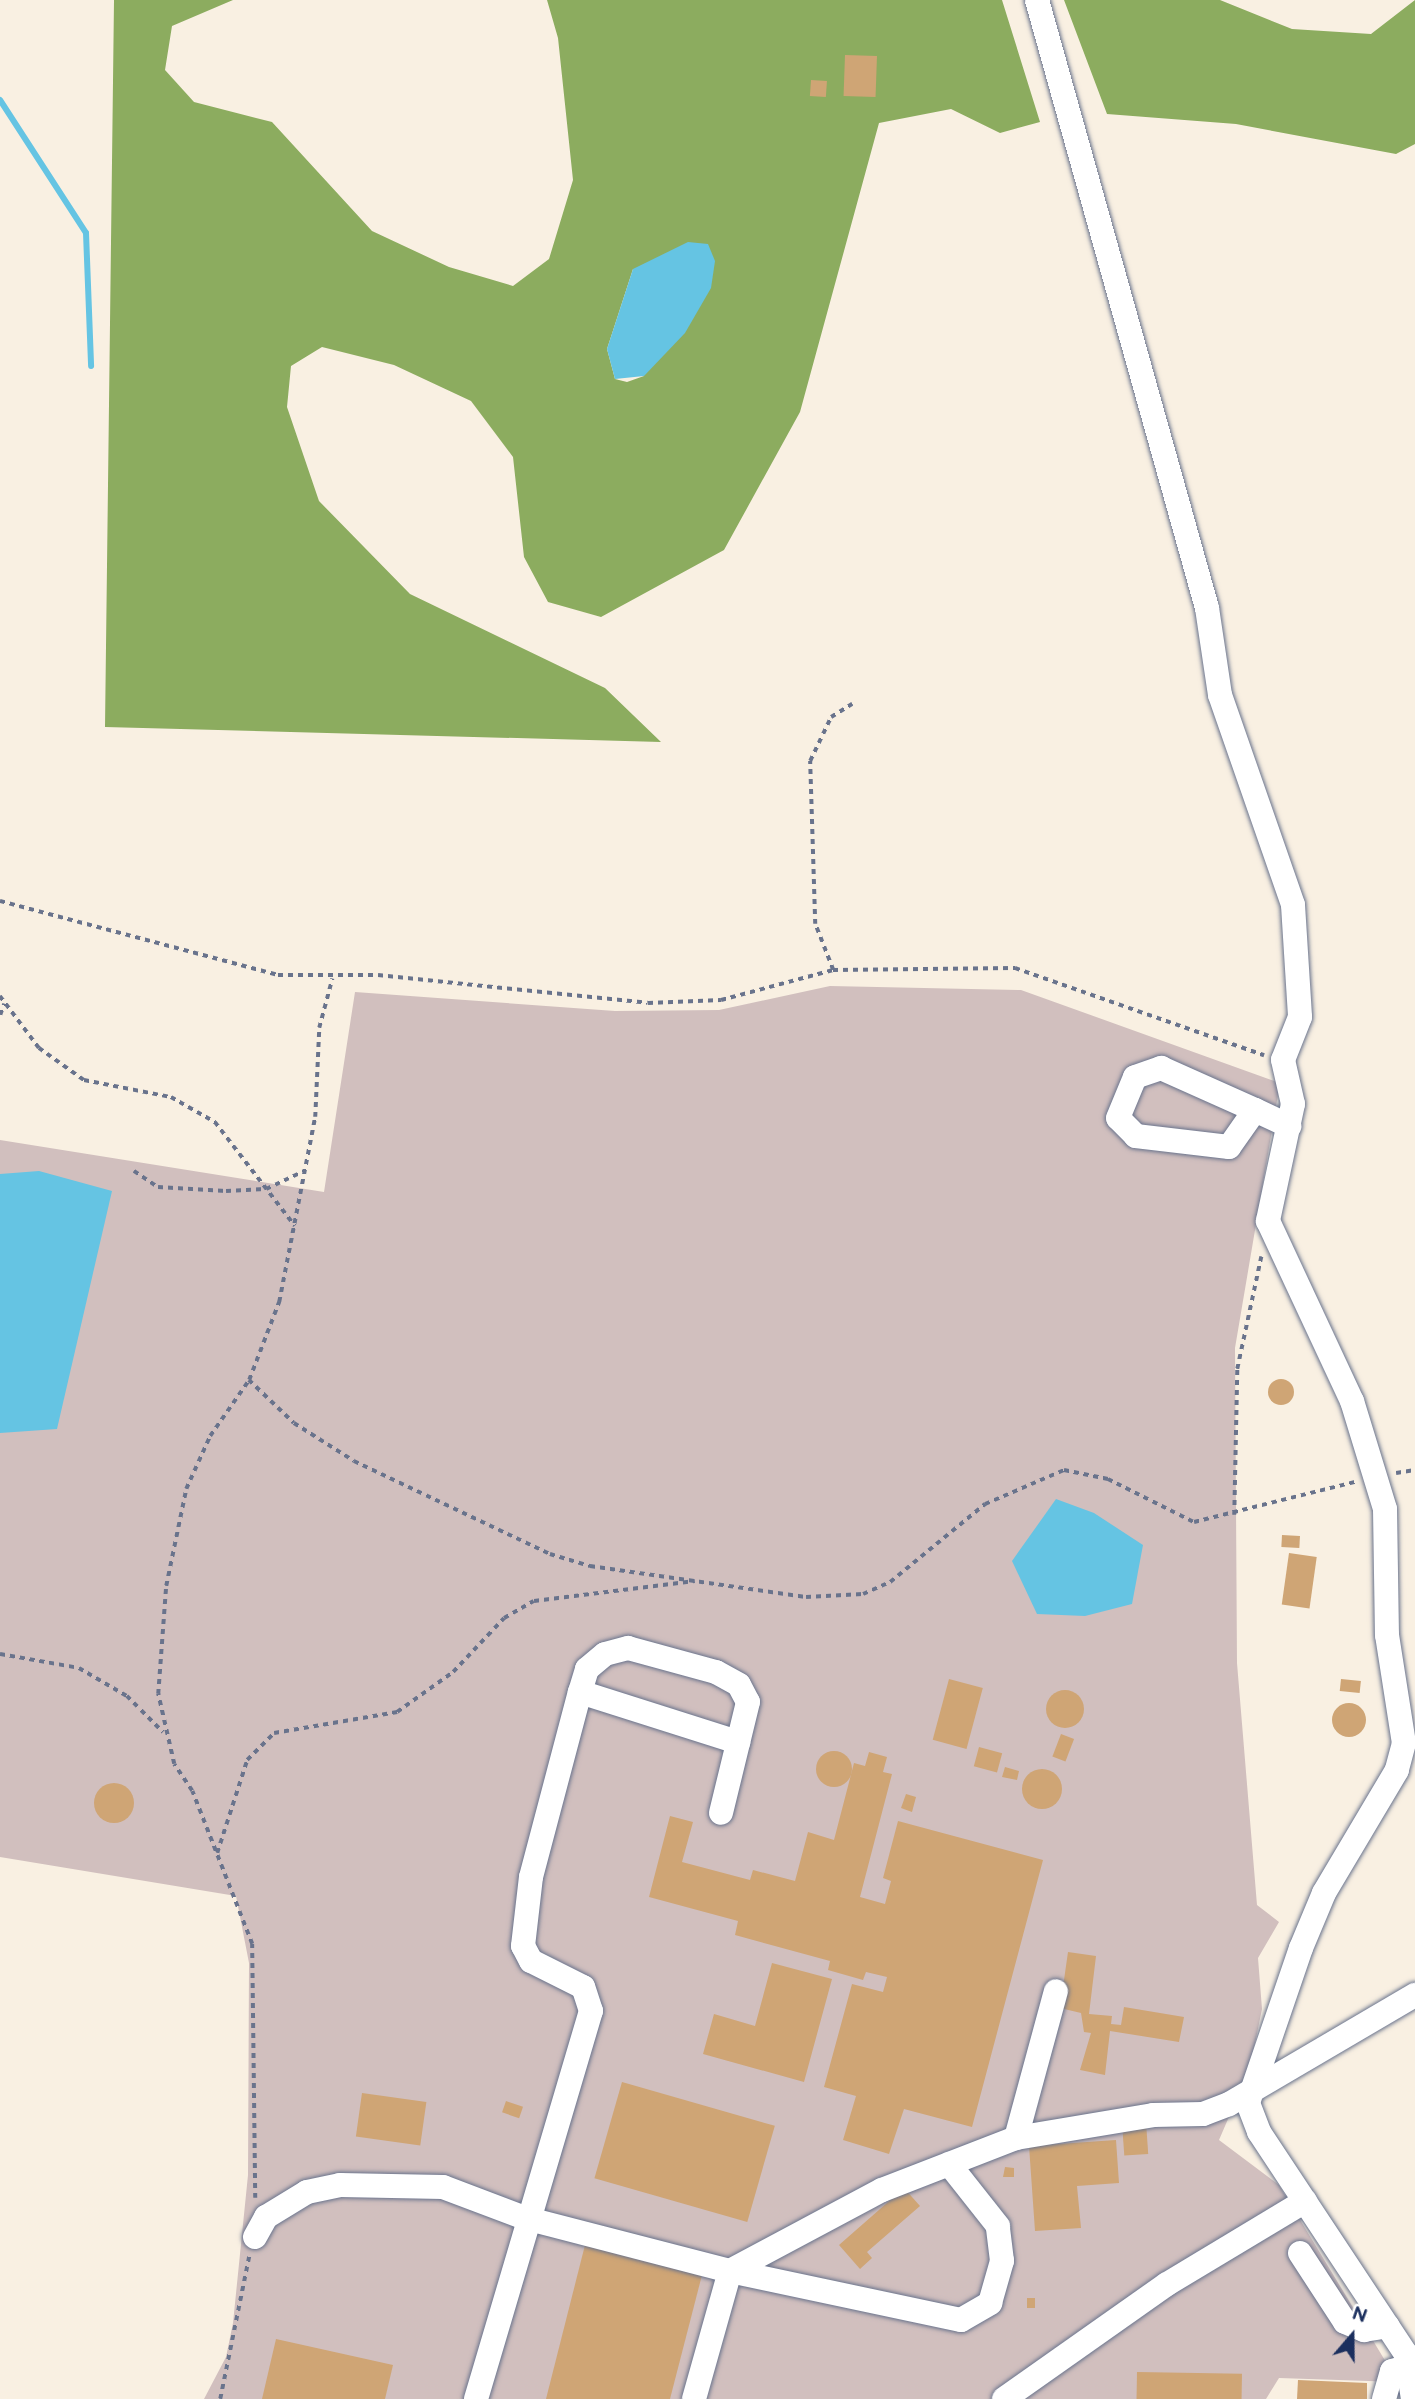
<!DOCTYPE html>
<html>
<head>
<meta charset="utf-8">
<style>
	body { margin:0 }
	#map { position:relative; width:1415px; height:2399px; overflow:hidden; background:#f9f0e2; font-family:"Balsamiq Sans",sans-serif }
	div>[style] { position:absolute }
	.industrial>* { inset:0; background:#d1bfbe }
	.forest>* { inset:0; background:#8cac5f }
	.water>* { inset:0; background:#65c4e3 }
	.stream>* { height:6px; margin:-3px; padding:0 3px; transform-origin:3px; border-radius:3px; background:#65c4e3 }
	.building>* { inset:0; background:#cfa575; transform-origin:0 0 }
	.round { border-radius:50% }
	.path>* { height:3.5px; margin-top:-1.75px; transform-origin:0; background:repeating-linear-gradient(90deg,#69738c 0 5px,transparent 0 10px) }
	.roads { filter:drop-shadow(0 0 2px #69738c) drop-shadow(0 0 2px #69738c) }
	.minor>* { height:24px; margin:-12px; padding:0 12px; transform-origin:12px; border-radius:12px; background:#fff }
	span { translate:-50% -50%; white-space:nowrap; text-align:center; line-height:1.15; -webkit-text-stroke:7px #fff; paint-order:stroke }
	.north { position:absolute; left:1317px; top:2301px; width:70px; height:70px; -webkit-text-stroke:5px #fff; paint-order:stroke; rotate:20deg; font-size:19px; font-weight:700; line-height:28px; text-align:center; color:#1b2f5e }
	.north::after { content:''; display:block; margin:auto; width:24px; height:32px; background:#1b2f5e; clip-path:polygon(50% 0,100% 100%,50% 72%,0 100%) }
</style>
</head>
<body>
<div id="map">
	<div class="industrial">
		<div style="clip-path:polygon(830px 986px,1021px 990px,1280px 1083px,1235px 1348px,1237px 1663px,1257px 1905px,1279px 1922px,1258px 1958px,1262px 2009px,1250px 2068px,1219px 2140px,1279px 2185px,1398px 2382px,1279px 2378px,1266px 2399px,204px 2399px,226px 2357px,233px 2323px,248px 2175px,249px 1963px,236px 1896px,0 1857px,0 1140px,324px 1192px,355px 992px,615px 1011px,719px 1010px)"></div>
	</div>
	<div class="forest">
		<div style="clip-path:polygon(evenodd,114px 0,233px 0,172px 26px,165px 70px,194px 102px,272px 122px,372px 231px,449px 267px,513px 286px,549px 259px,573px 180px,558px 38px,547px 0,1002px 0,1040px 122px,1000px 133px,951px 109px,879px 123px,800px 412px,724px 550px,601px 617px,548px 602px,524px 557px,513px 457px,471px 401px,394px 365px,322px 347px,291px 366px,287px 407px,319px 501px,410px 594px,605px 688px,661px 742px,105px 727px,114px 0,633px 269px,644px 376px,627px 382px,615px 379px,607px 349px,633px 269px)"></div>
		<div style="clip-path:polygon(1064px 0,1220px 0,1292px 29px,1371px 34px,1415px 0,1415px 144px,1396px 154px,1236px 124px,1107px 114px)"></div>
	</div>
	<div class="water">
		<div style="clip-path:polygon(688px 242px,708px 244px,715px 261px,711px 288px,685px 333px,644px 376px,615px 379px,607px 349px,633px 269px)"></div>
		<div style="clip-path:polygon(39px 1171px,112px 1191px,57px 1429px,0 1433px,0 1174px)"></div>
		<div style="clip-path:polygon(1056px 1499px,1094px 1513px,1143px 1545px,1132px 1604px,1085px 1616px,1037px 1614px,1012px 1561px)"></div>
	</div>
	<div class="stream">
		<div style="left:0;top:100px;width:158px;rotate:57.1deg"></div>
		<div style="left:86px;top:233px;width:133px;rotate:87.8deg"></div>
	</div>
	<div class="building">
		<div style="left:845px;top:55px;width:32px;height:41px;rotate:2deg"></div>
		<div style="left:811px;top:80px;width:16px;height:16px;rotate:4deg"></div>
		<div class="round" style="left:1268px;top:1379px;width:26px;height:26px"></div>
		<div style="left:1282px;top:1535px;width:18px;height:12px;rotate:3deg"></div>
		<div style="left:1289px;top:1553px;width:28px;height:52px;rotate:8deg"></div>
		<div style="left:949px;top:1679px;width:35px;height:63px;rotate:15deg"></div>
		<div style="left:1341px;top:1679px;width:20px;height:12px;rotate:6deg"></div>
		<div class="round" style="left:1046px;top:1690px;width:38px;height:38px"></div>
		<div class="round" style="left:1332px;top:1703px;width:34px;height:34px"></div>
		<div style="left:1061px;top:1734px;width:14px;height:24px;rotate:21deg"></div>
		<div style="left:979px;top:1747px;width:24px;height:20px;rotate:15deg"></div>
		<div class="round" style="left:816px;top:1751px;width:36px;height:36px"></div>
		<div style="clip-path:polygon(869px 1752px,887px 1757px,883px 1772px,892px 1774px,860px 1897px,885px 1904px,891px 1881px,883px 1878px,898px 1821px,1043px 1860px,972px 2127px,904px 2109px,889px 2154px,843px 2140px,856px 2096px,824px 2087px,852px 1984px,883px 1992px,887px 1977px,866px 1972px,863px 1980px,828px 1970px,830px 1961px,735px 1935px,738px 1921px,649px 1897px,670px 1816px,693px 1822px,682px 1862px,750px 1880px,753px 1870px,795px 1881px,808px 1832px,834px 1840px,854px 1763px,865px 1766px)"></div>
		<div style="clip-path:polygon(1005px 1767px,1019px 1771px,1017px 1780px,1002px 1777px)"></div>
		<div class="round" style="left:1022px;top:1769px;width:40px;height:40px"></div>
		<div class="round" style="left:94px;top:1783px;width:40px;height:40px"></div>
		<div style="clip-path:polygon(906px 1794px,916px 1797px,912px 1812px,901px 1808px)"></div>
		<div style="clip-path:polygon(1068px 1952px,1096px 1956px,1089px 2014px,1112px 2016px,1111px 2024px,1121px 2025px,1124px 2007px,1184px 2017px,1179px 2042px,1110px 2031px,1105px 2075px,1080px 2070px,1091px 2033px,1084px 2032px,1081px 2013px,1060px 2008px)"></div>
		<div style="clip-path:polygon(772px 1963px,832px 1979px,804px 2082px,703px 2054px,714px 2014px,755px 2026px)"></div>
		<div style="left:622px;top:2082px;width:159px;height:100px;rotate:16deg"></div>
		<div style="left:362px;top:2093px;width:65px;height:44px;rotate:8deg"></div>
		<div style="left:506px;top:2101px;width:18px;height:12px;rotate:19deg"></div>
		<div style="left:1146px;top:2122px;width:32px;height:24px;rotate:86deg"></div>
		<div style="clip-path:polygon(1116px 2140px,1119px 2183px,1077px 2186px,1081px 2228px,1035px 2231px,1029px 2146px)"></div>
		<div style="clip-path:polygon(1005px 2167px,1014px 2168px,1014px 2177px,1003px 2177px)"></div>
		<div style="clip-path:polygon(904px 2188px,920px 2206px,867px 2252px,872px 2258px,860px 2269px,839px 2245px)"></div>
		<div style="clip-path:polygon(585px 2245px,702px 2275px,670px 2399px,546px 2399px)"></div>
		<div style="left:1035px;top:2298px;width:10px;height:8px;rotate:90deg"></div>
		<div style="clip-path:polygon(276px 2339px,393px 2365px,385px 2399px,262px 2399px)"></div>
		<div style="left:1137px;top:2372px;width:105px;height:27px;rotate:1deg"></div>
		<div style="clip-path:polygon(1298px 2380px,1367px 2383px,1367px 2399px,1297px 2399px)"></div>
	</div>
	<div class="path">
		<div style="left:0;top:901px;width:288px;rotate:14.9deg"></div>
		<div style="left:278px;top:975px;width:100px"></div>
		<div style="left:378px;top:975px;width:271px;rotate:5.9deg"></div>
		<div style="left:648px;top:1003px;width:73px;rotate:-2.4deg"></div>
		<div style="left:721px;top:1000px;width:116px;rotate:-15deg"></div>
		<div style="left:833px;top:970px;width:182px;rotate:-0.6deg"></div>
		<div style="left:1015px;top:968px;width:264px;rotate:19.3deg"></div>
		<div style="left:833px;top:970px;width:49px;rotate:-111.4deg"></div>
		<div style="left:815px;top:924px;width:163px;rotate:-91.8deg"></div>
		<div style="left:810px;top:761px;width:49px;rotate:-64.5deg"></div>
		<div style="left:831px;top:717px;width:25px;rotate:-32deg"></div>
		<div style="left:0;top:996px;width:65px;rotate:53.1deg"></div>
		<div style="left:39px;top:1048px;width:55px;rotate:35.4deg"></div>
		<div style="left:84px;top:1080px;width:89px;rotate:11.1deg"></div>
		<div style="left:171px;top:1097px;width:51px;rotate:29.6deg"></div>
		<div style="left:215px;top:1122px;width:131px;rotate:52.4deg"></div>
		<div style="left:0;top:1015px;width:12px;rotate:-70deg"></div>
		<div style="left:134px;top:1171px;width:29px;rotate:34deg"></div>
		<div style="left:158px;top:1187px;width:68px;rotate:3.4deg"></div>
		<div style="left:226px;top:1191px;width:40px;rotate:-2.9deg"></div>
		<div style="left:266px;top:1189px;width:42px;rotate:-25.3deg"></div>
		<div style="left:249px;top:1380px;width:62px;rotate:43.7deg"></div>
		<div style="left:294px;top:1423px;width:71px;rotate:32.3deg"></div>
		<div style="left:354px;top:1461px;width:217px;rotate:25.4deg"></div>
		<div style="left:550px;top:1554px;width:42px;rotate:16.7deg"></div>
		<div style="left:590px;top:1566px;width:218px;rotate:8.2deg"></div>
		<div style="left:806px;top:1597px;width:57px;rotate:-3deg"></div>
		<div style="left:863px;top:1594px;width:30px;rotate:-24deg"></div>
		<div style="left:890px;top:1582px;width:123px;rotate:-39.4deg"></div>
		<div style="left:985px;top:1504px;width:86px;rotate:-23.3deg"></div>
		<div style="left:1064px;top:1470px;width:45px;rotate:11.6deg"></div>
		<div style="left:1108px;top:1479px;width:96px;rotate:26.6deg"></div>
		<div style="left:1194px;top:1522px;width:166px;rotate:-14deg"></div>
		<div style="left:1396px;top:1473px;width:19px;rotate:-9deg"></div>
		<div style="left:1234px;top:1515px;width:146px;rotate:-88.8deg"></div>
		<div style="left:1237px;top:1369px;width:115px;rotate:-77.9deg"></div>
		<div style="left:0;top:1654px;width:80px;rotate:10deg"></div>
		<div style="left:79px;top:1668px;width:56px;rotate:30.3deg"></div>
		<div style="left:127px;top:1696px;width:51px;rotate:45deg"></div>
		<div style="left:217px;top:1853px;width:98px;rotate:-72.1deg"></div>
		<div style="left:247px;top:1760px;width:38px;rotate:-45deg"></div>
		<div style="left:274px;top:1733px;width:125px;rotate:-9.7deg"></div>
		<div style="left:397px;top:1712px;width:69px;rotate:-35.5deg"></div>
		<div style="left:453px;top:1672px;width:74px;rotate:-46.6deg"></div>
		<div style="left:504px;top:1618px;width:34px;rotate:-30deg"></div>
		<div style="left:534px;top:1601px;width:162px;rotate:-7.1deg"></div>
		<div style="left:255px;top:2198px;width:254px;rotate:-90.7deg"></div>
		<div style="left:252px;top:1944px;width:164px;rotate:-111.4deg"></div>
		<div style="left:192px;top:1791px;width:32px;rotate:-124deg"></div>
		<div style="left:174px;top:1764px;width:72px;rotate:-102.9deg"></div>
		<div style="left:158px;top:1694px;width:108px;rotate:-85.8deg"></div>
		<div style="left:166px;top:1586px;width:99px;rotate:-78.3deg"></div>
		<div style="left:186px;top:1489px;width:58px;rotate:-65.6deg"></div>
		<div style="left:210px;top:1436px;width:68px;rotate:-55.1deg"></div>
		<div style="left:249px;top:1380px;width:84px;rotate:-69deg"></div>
		<div style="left:279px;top:1302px;width:188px;rotate:-79deg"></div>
		<div style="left:315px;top:1117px;width:89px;rotate:-87.4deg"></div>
		<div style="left:319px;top:1028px;width:51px;rotate:-75.1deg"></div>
		<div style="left:220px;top:2399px;width:145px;rotate:-78.5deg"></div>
	</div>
	<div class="roads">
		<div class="minor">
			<div style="left:1037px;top:0;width:631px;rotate:74.38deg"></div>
			<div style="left:1207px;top:608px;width:88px;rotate:81.5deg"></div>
			<div style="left:1220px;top:695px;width:222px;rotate:70.8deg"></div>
			<div style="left:1293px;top:905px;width:112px;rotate:86.4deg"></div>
			<div style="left:1300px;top:1017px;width:46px;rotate:111.6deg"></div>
			<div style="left:1283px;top:1060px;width:45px;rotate:77.2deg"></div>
			<div style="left:1293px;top:1104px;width:120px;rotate:102.1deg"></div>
			<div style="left:1268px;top:1221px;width:199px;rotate:65deg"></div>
			<div style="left:1352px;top:1401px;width:113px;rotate:73deg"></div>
			<div style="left:1385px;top:1509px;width:126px;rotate:89.1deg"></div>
			<div style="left:1387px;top:1635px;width:109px;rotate:81.1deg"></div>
			<div style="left:1404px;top:1743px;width:28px;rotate:105deg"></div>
			<div style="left:1397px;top:1770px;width:143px;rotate:120.7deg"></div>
			<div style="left:1324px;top:1893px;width:60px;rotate:112.7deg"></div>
			<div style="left:1301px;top:1948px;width:164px;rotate:108.9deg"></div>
			<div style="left:1248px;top:2103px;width:31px;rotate:69deg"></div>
			<div style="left:1259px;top:2132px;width:266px;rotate:56.5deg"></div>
			<div style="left:1406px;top:2354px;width:46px;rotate:81.2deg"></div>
			<div style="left:1255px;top:1110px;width:45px;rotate:125.1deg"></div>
			<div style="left:1229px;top:1147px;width:94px;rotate:-173.3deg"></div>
			<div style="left:1136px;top:1136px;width:25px;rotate:-135deg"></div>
			<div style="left:1118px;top:1118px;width:44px;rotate:-67.5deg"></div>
			<div style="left:1135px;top:1077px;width:28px;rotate:-19deg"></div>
			<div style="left:1161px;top:1068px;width:103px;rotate:24.1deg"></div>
			<div style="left:1255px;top:1110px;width:38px;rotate:25deg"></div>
			<div style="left:580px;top:1692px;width:166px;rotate:17.6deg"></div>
			<div style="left:1016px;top:2138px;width:152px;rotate:-74.8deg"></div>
			<div style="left:255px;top:2237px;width:23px;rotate:-61deg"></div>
			<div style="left:266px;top:2217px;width:48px;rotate:-31.4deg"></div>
			<div style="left:307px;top:2192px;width:34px;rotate:-12deg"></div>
			<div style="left:340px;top:2185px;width:103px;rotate:1.1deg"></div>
			<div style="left:443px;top:2187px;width:88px;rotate:20.7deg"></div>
			<div style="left:525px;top:2218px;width:212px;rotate:14.5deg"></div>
			<div style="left:730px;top:2271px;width:236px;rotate:12deg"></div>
			<div style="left:961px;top:2320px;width:34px;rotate:-30deg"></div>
			<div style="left:990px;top:2303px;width:44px;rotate:-74.1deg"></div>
			<div style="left:1002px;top:2261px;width:35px;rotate:-97deg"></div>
			<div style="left:998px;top:2226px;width:79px;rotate:-128.3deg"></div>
			<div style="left:1300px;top:2253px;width:82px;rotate:56.9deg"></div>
			<div style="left:1345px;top:2322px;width:21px;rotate:23deg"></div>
			<div style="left:1364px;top:2330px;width:24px;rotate:-9deg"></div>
			<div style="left:476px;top:2399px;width:405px;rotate:-73.5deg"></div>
			<div style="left:591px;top:2011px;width:25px;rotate:-108deg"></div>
			<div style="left:583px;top:1987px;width:58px;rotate:-153.4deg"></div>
			<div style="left:531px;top:1961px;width:17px;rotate:-118deg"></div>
			<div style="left:523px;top:1946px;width:69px;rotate:-83.4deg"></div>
			<div style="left:531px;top:1877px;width:191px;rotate:-75.2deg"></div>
			<div style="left:580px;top:1692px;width:24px;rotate:-73deg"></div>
			<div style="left:587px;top:1669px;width:23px;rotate:-40deg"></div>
			<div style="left:605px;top:1654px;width:24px;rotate:-15deg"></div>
			<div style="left:628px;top:1648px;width:91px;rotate:15.3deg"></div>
			<div style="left:716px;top:1672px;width:26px;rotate:29deg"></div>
			<div style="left:739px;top:1685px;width:19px;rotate:62deg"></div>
			<div style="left:748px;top:1702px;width:114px;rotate:103.7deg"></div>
			<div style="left:694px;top:2399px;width:133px;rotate:-74.3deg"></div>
			<div style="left:730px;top:2271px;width:172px;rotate:-28.1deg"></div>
			<div style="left:882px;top:2190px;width:144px;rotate:-21.2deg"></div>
			<div style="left:1016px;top:2138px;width:139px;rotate:-9.5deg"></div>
			<div style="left:1153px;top:2115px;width:50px;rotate:-1.1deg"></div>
			<div style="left:1203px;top:2114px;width:28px;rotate:-21deg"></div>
			<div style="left:1229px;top:2104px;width:216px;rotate:-30.4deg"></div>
			<div style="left:1004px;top:2399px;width:199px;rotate:-35.2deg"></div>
			<div style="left:1167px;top:2284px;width:161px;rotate:-31deg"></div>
			<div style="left:1384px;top:2399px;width:29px;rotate:-74deg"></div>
			<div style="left:1392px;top:2371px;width:18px;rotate:-16deg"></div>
		</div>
	</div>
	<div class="north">N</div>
</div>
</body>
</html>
